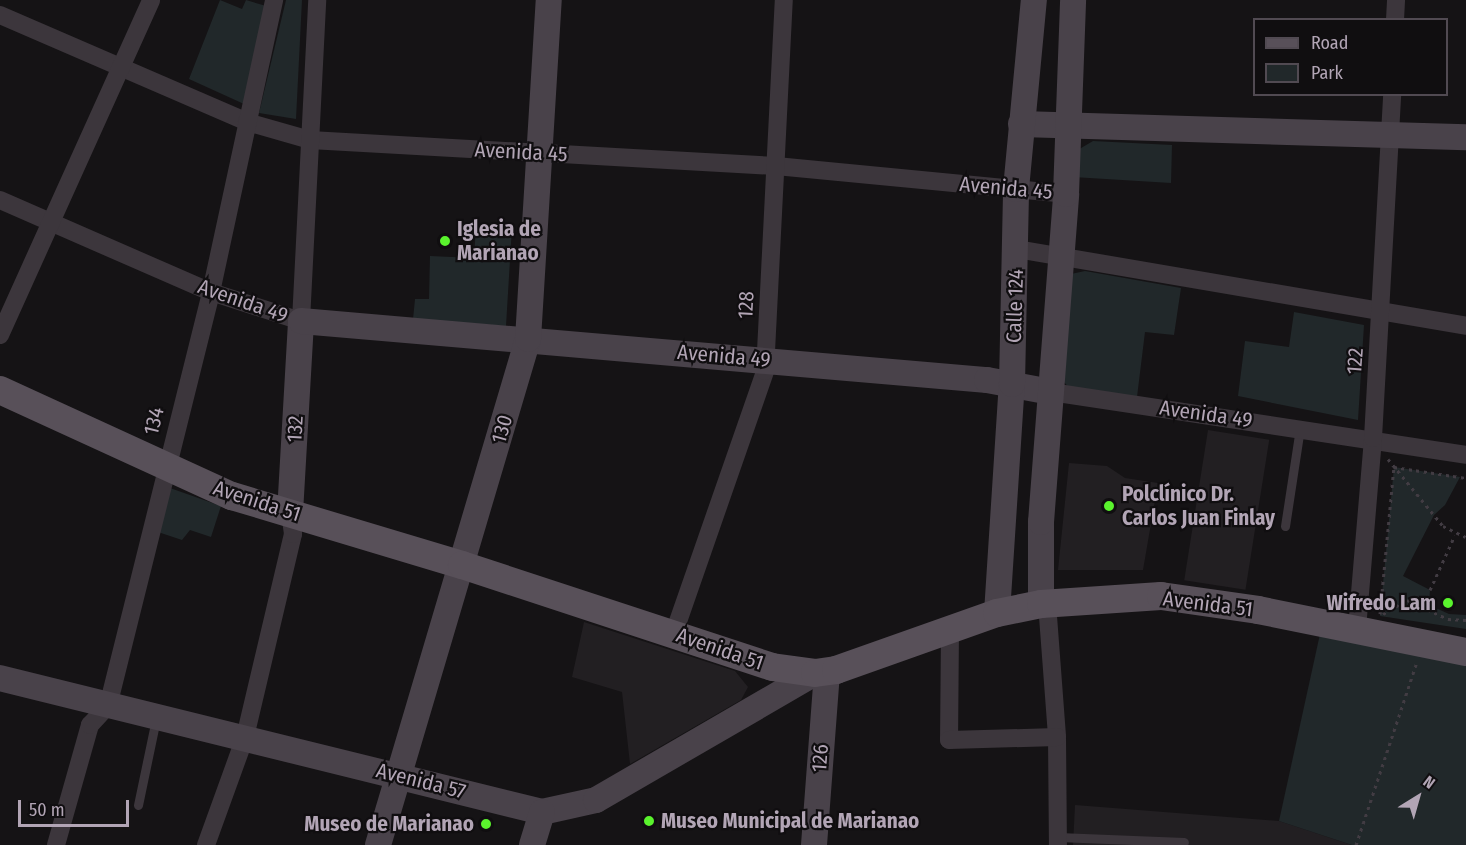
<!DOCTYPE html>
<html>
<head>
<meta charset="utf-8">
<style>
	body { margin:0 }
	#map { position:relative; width:1466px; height:845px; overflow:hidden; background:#151315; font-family:"Fira Sans Condensed",sans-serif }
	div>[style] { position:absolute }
	.built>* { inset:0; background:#221f22; transform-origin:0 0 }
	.green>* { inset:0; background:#21282a }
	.path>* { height:3px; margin-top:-1.5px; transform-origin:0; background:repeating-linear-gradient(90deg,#423c43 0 3px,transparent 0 7.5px) }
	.lane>* { height:9px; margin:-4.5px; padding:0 4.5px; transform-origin:4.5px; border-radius:4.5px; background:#3c363c }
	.street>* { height:18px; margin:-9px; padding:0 9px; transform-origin:9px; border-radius:9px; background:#3c363c }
	.secondary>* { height:26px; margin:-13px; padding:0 13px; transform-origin:13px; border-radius:13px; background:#49424a }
	.primary>* { height:28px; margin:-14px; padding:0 14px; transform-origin:14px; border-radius:14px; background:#585059 }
	.dots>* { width:16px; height:16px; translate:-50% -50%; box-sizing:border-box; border:3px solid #100e10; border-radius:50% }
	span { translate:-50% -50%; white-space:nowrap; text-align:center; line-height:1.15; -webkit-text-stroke:4.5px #100e10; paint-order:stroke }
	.street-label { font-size:21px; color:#b2a5b5 }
	.poi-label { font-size:21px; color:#b2a5b5; font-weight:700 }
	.left { translate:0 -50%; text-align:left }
	.right { translate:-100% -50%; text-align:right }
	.legend { position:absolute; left:1253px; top:18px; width:195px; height:78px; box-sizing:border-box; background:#100e10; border:2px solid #514a52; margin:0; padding:8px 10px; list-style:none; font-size:18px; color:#b2a5b5 }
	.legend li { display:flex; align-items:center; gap:12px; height:30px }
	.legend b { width:30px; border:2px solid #514a52 }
	.north { position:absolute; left:1388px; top:767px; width:60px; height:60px; -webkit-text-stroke:4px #100e10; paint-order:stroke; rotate:37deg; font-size:16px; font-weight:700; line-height:24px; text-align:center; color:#b2a5b5 }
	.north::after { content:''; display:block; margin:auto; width:21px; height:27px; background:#b2a5b5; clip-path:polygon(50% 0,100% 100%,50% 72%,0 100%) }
	.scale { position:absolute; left:18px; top:800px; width:111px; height:27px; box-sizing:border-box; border:3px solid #b2a5b5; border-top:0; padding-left:8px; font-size:18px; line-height:21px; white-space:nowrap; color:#b2a5b5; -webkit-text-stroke:4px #100e10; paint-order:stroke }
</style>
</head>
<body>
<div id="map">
	<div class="built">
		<div style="left:1208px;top:430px;width:62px;height:152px;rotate:9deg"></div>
		<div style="clip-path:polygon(1069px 463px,1107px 466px,1125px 478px,1158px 483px,1143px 570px,1058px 570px)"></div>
		<div style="clip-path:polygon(584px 622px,735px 671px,748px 687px,741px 700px,630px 764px,622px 692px,572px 677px)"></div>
		<div style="clip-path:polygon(1075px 805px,1279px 821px,1352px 845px,1073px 845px)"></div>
	</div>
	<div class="green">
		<div style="clip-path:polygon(220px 0,242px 9px,246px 0,266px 6px,244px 104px,189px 79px)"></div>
		<div style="clip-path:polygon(286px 0,302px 0,296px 119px,259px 113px)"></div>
		<div style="clip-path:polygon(1093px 141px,1172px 145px,1171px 183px,1073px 177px,1076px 151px)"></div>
		<div style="clip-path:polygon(476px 226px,512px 227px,506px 326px,413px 319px,415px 299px,429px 299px,430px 256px,474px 258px)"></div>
		<div style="clip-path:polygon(1085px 271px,1181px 288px,1174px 335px,1145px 332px,1137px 397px,1070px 389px,1064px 382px,1071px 274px)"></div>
		<div style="clip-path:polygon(1294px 312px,1364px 325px,1358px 420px,1238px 396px,1245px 341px,1289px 347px)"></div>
		<div style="clip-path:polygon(1394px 467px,1460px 477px,1445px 505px,1434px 515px,1403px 576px,1430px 590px,1429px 605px,1449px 614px,1466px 615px,1466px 629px,1380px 616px)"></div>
		<div style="clip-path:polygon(170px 488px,221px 506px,211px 537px,190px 530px,182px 540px,158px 532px)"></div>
		<div style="clip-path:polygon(1320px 634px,1466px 665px,1466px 845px,1352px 845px,1279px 821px)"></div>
	</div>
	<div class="path">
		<div style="left:1388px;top:459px;width:87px;rotate:50.6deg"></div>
		<div style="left:1443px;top:526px;width:25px;rotate:26deg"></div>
		<div style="left:1430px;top:590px;width:60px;rotate:-65.6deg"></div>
		<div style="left:1380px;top:614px;width:148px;rotate:-84.6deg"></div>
		<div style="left:1394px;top:467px;width:73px;rotate:8.7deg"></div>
		<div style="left:1383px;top:614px;width:28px;rotate:-30deg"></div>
		<div style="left:1407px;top:600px;width:45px;rotate:24.9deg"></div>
		<div style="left:1448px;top:619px;width:18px;rotate:3deg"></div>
		<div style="left:1356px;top:845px;width:193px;rotate:-71.6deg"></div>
	</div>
	<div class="lane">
		<div style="left:1285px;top:526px;width:99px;rotate:-81.3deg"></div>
		<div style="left:138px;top:805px;width:88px;rotate:-78.2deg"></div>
		<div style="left:1058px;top:837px;width:126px;rotate:2.3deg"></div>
	</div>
	<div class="street">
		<div style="left:0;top:15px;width:269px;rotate:23.4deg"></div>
		<div style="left:247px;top:122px;width:66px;rotate:15.9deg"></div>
		<div style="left:310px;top:140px;width:467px;rotate:3.2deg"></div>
		<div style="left:776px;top:166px;width:291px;rotate:5.5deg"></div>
		<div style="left:1395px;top:20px;width:20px;rotate:-87deg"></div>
		<div style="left:0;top:200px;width:230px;rotate:23.6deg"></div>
		<div style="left:211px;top:292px;width:95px;rotate:17.9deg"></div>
		<div style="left:301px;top:321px;width:321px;rotate:-87.1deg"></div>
		<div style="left:1017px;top:249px;width:456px;rotate:9.7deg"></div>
		<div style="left:0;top:335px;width:367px;rotate:-65.7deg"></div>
		<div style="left:1051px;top:392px;width:420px;rotate:8.6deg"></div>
		<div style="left:1047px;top:603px;width:134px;rotate:85.7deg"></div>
		<div style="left:1057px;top:737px;width:108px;rotate:89.5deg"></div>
		<div style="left:1357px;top:629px;width:192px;rotate:-85.2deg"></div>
		<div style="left:1373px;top:438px;width:345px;rotate:-86.8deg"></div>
		<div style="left:950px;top:630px;width:110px;rotate:90.5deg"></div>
		<div style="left:949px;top:740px;width:108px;rotate:-1.6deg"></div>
		<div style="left:674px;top:633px;width:277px;rotate:-70.8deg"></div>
		<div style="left:765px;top:371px;width:371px;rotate:-87.1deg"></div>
		<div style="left:56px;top:845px;width:125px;rotate:-74.2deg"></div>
		<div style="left:90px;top:725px;width:26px;rotate:-47deg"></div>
		<div style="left:108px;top:706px;width:427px;rotate:-76deg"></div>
		<div style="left:211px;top:292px;width:299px;rotate:-77.8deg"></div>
		<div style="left:206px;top:845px;width:115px;rotate:-70.1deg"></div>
		<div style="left:245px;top:737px;width:209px;rotate:-76.7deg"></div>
		<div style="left:293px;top:534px;width:21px;rotate:-98deg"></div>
	</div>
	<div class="secondary">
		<div style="left:1021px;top:124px;width:445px;rotate:1.7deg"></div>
		<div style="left:290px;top:513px;width:192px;rotate:-86.7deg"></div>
		<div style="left:301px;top:321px;width:689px;rotate:4.92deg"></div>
		<div style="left:987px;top:380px;width:65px;rotate:10.6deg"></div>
		<div style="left:1041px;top:604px;width:82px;rotate:-90deg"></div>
		<div style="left:1041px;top:522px;width:329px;rotate:-85.6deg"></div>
		<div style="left:1066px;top:194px;width:194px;rotate:-87.9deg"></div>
		<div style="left:997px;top:613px;width:229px;rotate:-86.3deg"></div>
		<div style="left:1012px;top:384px;width:195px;rotate:-88.8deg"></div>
		<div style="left:1016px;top:189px;width:190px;rotate:-84.6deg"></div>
		<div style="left:0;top:678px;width:558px;rotate:13.89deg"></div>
		<div style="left:542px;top:812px;width:55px;rotate:-12.5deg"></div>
		<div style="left:596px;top:800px;width:253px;rotate:-30.1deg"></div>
		<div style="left:378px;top:845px;width:528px;rotate:-73.49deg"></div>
		<div style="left:528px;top:339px;width:340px;rotate:-86.5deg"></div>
		<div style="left:532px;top:845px;width:34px;rotate:-73deg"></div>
		<div style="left:814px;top:845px;width:174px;rotate:-85.7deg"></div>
	</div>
	<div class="primary">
		<div style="left:0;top:390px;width:255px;rotate:24.6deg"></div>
		<div style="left:232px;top:496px;width:240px;rotate:16.7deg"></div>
		<div style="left:462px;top:565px;width:326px;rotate:18.2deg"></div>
		<div style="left:772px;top:667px;width:43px;rotate:7.9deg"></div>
		<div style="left:815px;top:673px;width:21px;rotate:-8deg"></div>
		<div style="left:836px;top:670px;width:171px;rotate:-19.5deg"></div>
		<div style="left:997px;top:613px;width:45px;rotate:-11.6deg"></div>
		<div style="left:1041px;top:604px;width:120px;rotate:-3.8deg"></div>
		<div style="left:1161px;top:596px;width:98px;rotate:8.2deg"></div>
		<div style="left:1258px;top:610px;width:212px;rotate:11.4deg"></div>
	</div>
	<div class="dots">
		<div style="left:445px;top:241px;background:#5af32d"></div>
		<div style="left:1109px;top:506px;background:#5af32d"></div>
		<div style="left:1448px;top:603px;background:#5af32d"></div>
		<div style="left:649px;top:821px;background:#5af32d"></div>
		<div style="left:486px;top:824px;background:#5af32d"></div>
	</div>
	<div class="street-label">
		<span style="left:521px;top:152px;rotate:3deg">Avenida 45</span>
		<span style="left:1006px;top:188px;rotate:5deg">Avenida 45</span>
		<span style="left:243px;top:301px;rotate:19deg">Avenida 49</span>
		<span style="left:746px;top:305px;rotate:-87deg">128</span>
		<span style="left:1015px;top:306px;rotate:-88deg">Calle 124</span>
		<span style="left:724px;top:356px;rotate:5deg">Avenida 49</span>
		<span style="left:1355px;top:361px;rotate:-86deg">122</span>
		<span style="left:1206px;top:414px;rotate:8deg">Avenida 49</span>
		<span style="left:154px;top:421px;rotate:-76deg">134</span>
		<span style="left:295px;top:429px;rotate:-87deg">132</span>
		<span style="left:502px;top:429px;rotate:-74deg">130</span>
		<span style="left:257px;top:501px;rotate:18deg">Avenida 51</span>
		<span style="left:1208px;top:604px;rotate:7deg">Avenida 51</span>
		<span style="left:720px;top:649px;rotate:19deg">Avenida 51</span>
		<span style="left:820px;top:758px;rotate:-86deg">126</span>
		<span style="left:421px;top:781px;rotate:14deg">Avenida 57</span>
	</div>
	<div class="poi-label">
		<span class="left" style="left:457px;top:241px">Iglesia de<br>Marianao</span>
		<span class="left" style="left:1122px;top:506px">Polclínico Dr.<br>Carlos Juan Finlay</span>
		<span class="right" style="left:1436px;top:603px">Wifredo Lam</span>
		<span class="left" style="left:661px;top:821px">Museo Municipal de Marianao</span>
		<span class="right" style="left:474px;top:824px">Museo de Marianao</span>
	</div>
	<ul class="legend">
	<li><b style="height:8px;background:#585059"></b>Road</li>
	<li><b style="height:16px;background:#21282a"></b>Park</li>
	</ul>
	<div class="north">N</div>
	<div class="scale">50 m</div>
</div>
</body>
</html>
